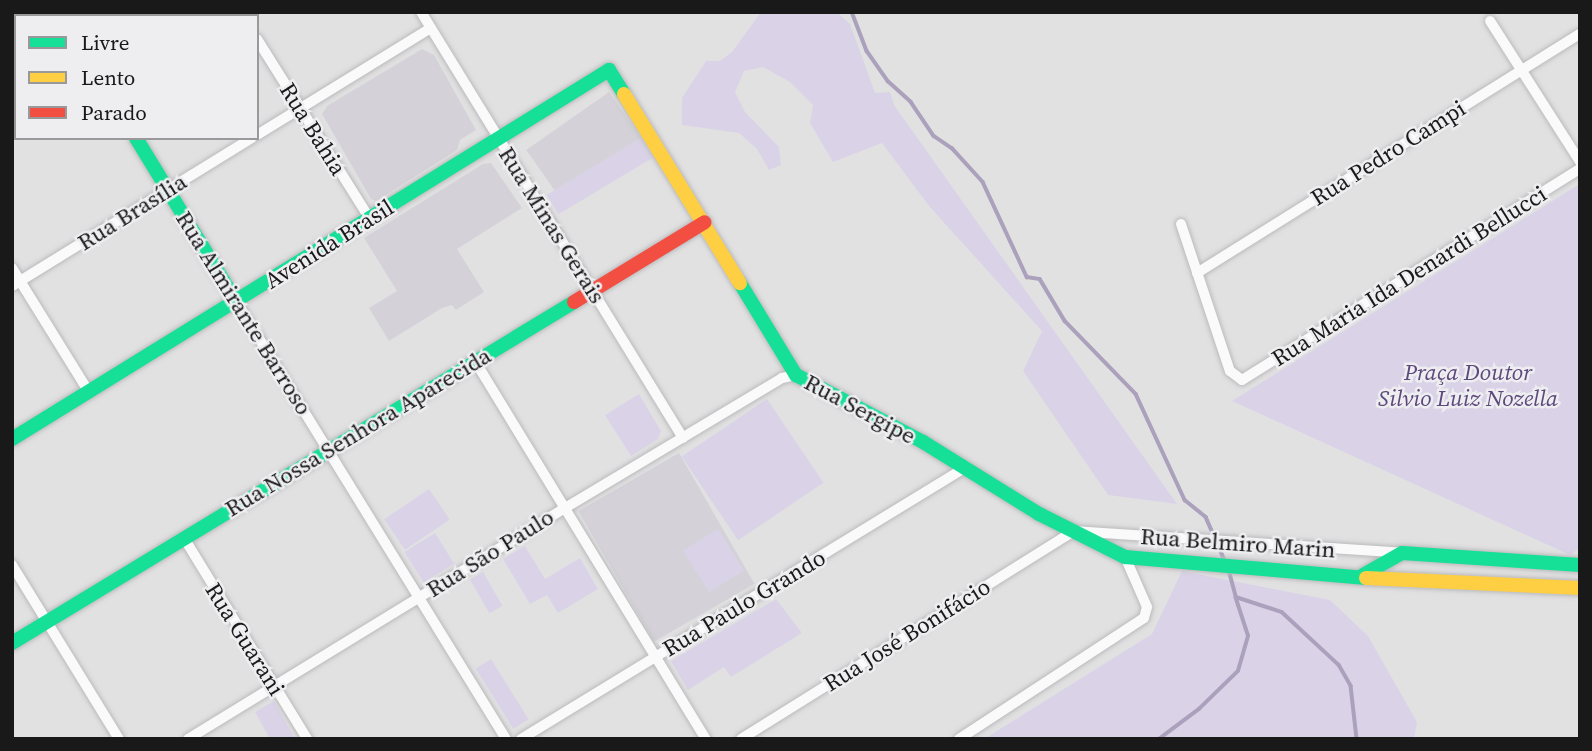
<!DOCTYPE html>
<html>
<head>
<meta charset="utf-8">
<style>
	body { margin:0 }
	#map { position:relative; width:1592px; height:751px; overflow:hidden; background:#e1e1e2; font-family:"Source Serif 4",serif }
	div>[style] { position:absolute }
	.built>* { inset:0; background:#d4d2d8; transform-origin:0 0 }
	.green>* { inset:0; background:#dad3e8; transform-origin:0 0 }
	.stream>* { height:3.5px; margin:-1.75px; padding:0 1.75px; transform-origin:1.75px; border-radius:1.75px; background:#aba1bc }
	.roads { filter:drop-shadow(0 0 2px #bbbabc) drop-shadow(0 0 2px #bbbabc) }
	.street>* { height:10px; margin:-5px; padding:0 5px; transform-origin:5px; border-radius:5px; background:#fafafb }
	.fast>* { height:14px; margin:-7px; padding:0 7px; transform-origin:7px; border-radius:7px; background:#16e098 }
	.slow>* { height:14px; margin:-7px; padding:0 7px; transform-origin:7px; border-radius:7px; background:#ffcf43 }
	.jam>* { height:14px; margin:-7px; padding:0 7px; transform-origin:7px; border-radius:7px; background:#f24e42 }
	span { translate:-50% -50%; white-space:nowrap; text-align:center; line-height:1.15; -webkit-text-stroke:5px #eeedf0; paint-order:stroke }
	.street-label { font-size:23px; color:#1a191a }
	.park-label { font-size:23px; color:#5d497d; font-style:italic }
	.frame { position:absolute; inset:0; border:14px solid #1a191a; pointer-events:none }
	.legend { position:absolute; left:14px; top:14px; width:245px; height:126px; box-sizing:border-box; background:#eeedf0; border:2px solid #99989a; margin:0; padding:9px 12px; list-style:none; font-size:21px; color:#1a191a }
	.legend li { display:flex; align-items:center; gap:14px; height:35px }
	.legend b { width:35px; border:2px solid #99989a }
</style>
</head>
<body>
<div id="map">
	<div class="built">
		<div style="clip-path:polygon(422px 49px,434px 55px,476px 130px,460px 140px,457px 150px,376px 201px,371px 199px,322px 114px,327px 106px)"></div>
		<div style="left:609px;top:92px;width:56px;height:101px;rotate:55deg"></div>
		<div style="clip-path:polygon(491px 163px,522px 208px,457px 249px,484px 292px,456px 310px,452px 305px,442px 308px,389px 341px,369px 308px,397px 291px,364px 238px,483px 164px)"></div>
		<div style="left:679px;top:453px;width:151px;height:116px;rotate:60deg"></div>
	</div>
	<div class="green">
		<div style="clip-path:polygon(761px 12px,837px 12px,850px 24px,875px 93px,890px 92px,894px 105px,1177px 504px,1108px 495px,1023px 371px,1042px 331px,929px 206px,882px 143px,833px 162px,810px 123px,813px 105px,790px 82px,763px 67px,744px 71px,735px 92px,745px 112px,779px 147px,781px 165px,769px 170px,757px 149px,739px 133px,682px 125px,682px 98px,706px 61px,720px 61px,732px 52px)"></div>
		<div style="left:641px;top:138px;width:23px;height:110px;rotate:59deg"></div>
		<div style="clip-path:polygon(1578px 185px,1580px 548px,1570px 555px,1232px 401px)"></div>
		<div style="clip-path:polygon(639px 394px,661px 431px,658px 439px,631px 456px,605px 415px)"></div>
		<div style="left:767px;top:399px;width:101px;height:103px;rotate:56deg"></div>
		<div style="left:429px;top:489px;width:37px;height:54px;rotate:56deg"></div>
		<div style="left:718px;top:529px;width:49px;height:41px;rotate:58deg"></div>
		<div style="left:435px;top:533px;width:36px;height:36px;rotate:58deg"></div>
		<div style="clip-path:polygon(525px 546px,545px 579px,580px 558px,598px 589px,558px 613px,547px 595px,530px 604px,503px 559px)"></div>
		<div style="clip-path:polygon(1182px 571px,1330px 600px,1368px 636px,1417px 722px,1414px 739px,984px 739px,1152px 634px)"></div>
		<div style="left:483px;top:572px;width:39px;height:15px;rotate:60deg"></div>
		<div style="clip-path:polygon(776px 599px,802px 633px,731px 677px,724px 667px,688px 690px,671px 661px)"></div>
		<div style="left:491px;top:659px;width:71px;height:18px;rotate:58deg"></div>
		<div style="clip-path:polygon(274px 701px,295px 739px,270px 739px,255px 712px)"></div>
	</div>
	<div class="stream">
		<div style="left:852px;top:12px;width:42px;rotate:69deg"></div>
		<div style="left:867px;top:51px;width:37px;rotate:55deg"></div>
		<div style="left:888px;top:81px;width:31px;rotate:42deg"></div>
		<div style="left:911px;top:102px;width:41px;rotate:55.9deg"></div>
		<div style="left:934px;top:136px;width:22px;rotate:34deg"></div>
		<div style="left:952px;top:148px;width:46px;rotate:47.6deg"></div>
		<div style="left:983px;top:182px;width:105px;rotate:65.1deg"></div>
		<div style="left:1027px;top:277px;width:13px;rotate:9deg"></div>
		<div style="left:1040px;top:279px;width:49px;rotate:59.2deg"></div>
		<div style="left:1065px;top:321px;width:102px;rotate:45.8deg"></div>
		<div style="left:1136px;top:394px;width:117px;rotate:65.2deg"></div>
		<div style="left:1185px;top:500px;width:27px;rotate:39deg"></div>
		<div style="left:1206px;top:517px;width:50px;rotate:66.5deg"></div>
		<div style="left:1229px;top:570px;width:28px;rotate:75deg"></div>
		<div style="left:1236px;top:597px;width:48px;rotate:18.1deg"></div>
		<div style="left:1282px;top:612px;width:78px;rotate:42.9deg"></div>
		<div style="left:1339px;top:665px;width:24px;rotate:60deg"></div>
		<div style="left:1351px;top:686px;width:53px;rotate:83.5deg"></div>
		<div style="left:1159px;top:739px;width:50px;rotate:-36.9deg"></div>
		<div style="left:1199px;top:709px;width:54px;rotate:-44.3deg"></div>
		<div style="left:1238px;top:671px;width:36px;rotate:-74deg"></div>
		<div style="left:1248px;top:636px;width:40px;rotate:-108deg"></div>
	</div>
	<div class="roads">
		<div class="street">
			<div style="left:241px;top:12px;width:4px;rotate:63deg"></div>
			<div style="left:421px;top:12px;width:500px;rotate:58.41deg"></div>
			<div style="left:132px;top:16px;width:7px;rotate:-34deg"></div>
			<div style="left:1490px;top:21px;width:167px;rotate:57.4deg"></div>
			<div style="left:257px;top:39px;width:213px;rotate:57.9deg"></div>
			<div style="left:12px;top:90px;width:4px;rotate:-27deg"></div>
			<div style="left:257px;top:135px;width:204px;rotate:-31.6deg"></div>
			<div style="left:1181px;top:224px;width:155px;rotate:71.6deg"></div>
			<div style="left:1230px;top:371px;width:15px;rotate:37deg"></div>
			<div style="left:1242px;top:380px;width:398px;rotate:-32deg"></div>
			<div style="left:12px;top:268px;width:146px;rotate:58.2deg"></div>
			<div style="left:1197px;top:273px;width:451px;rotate:-32deg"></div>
			<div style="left:12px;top:286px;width:282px;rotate:-31.7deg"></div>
			<div style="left:236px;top:301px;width:515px;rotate:58.35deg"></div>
			<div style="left:475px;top:361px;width:443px;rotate:58.6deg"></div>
			<div style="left:184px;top:538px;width:236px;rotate:58.5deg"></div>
			<div style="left:12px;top:565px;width:204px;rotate:58.4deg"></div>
			<div style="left:188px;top:739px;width:442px;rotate:-31.5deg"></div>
			<div style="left:565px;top:508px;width:253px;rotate:-30.9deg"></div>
			<div style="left:782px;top:378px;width:14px;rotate:-12deg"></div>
			<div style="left:521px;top:739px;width:522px;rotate:-31.43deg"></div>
			<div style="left:741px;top:739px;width:393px;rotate:-32deg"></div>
			<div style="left:1074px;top:531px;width:328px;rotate:3.8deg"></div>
			<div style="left:959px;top:739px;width:221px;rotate:-33.2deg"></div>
			<div style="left:1144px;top:618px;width:11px;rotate:-75deg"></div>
			<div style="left:1147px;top:607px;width:55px;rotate:-113.7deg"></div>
		</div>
		<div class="fast">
			<div style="left:136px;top:138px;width:191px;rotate:58.5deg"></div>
			<div style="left:740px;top:283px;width:108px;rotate:58.7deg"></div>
			<div style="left:796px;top:375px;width:144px;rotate:27.8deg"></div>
			<div style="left:923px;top:442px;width:137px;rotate:31.8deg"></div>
			<div style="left:1039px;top:514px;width:96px;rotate:26.6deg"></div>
			<div style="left:1125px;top:557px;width:242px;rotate:5deg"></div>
			<div style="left:12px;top:439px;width:702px;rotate:-31.72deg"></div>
			<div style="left:609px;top:70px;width:28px;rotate:58deg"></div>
			<div style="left:1363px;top:575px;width:45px;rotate:-29.4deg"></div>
			<div style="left:1402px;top:553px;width:178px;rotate:3.9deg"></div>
			<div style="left:12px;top:643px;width:657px;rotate:-31.25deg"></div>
		</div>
		<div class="slow">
			<div style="left:58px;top:12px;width:4px;rotate:63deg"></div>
			<div style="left:624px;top:94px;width:222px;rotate:58.5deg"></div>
			<div style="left:1366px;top:578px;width:214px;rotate:2.7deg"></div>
		</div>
		<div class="jam">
			<div style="left:574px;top:302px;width:153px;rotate:-31.4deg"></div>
		</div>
	</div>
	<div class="street-label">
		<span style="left:313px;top:129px;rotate:58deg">Rua Bahia</span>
		<span style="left:1388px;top:153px;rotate:-32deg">Rua Pedro Campi</span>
		<span style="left:132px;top:212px;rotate:-32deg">Rua Brasília</span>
		<span style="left:552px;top:225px;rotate:58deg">Rua Minas Gerais</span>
		<span style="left:329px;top:244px;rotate:-32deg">Avenida Brasil</span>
		<span style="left:1409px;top:276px;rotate:-32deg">Rua Maria Ida Denardi Bellucci</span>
		<span style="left:244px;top:313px;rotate:58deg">Rua Almirante Barroso</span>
		<span style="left:860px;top:409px;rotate:28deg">Rua Sergipe</span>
		<span style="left:358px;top:432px;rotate:-31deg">Rua Nossa Senhora Aparecida</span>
		<span style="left:1238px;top:543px;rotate:4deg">Rua Belmiro Marin</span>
		<span style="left:490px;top:553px;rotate:-32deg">Rua São Paulo</span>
		<span style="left:744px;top:603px;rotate:-31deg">Rua Paulo Grando</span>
		<span style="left:907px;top:635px;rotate:-32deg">Rua José Bonifácio</span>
		<span style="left:245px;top:639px;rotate:58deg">Rua Guarani</span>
	</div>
	<div class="park-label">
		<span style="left:1468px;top:385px">Praça Doutor<br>Silvio Luiz Nozella</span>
	</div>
	<div class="frame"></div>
	<ul class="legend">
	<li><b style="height:9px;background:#16e098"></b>Livre</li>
	<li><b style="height:9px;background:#ffcf43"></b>Lento</li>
	<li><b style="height:9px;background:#f24e42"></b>Parado</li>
	</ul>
</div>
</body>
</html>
